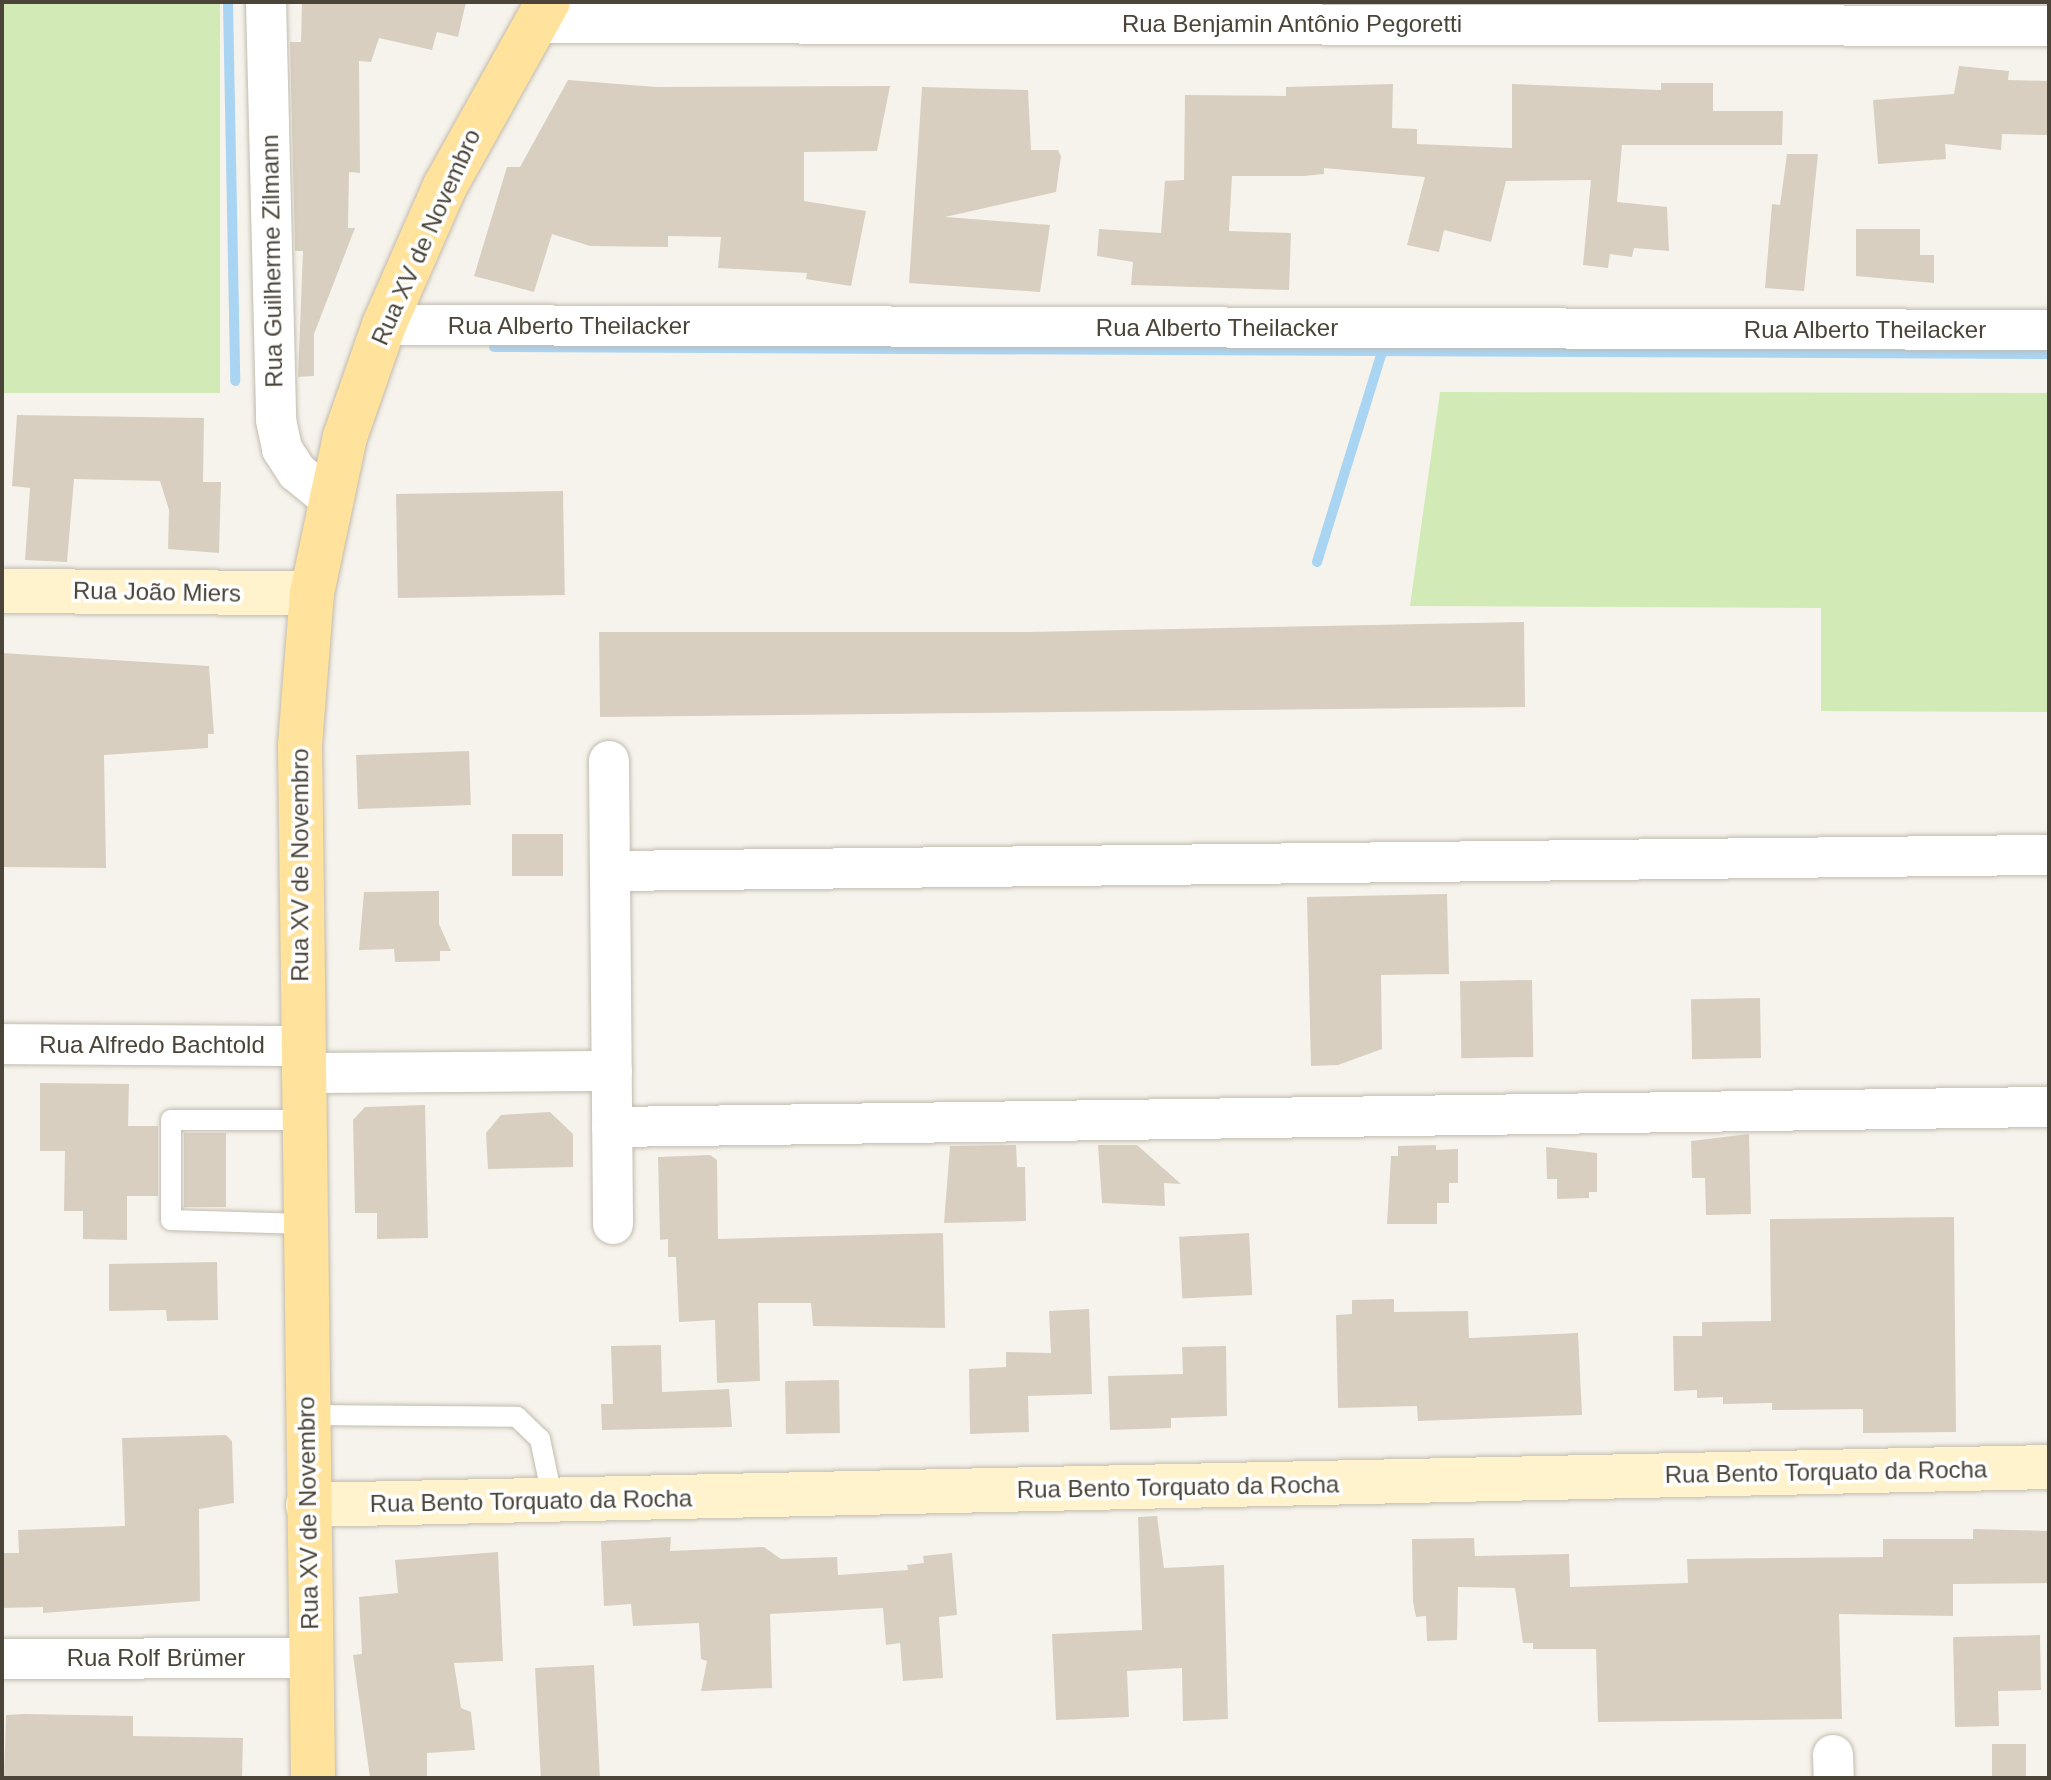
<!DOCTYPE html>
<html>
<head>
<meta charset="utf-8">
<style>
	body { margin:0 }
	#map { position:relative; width:2051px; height:1780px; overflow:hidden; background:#f6f3ec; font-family:Arial,sans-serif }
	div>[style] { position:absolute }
	.green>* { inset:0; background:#d2eab5; transform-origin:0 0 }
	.stream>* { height:10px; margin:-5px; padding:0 5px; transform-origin:5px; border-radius:5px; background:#a9d4f2 }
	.building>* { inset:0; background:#d8cfc1; transform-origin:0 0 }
	.roads { filter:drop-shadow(0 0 2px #c2bbae) drop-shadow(0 0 2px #c2bbae) }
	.lane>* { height:20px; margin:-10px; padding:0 10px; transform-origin:10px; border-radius:10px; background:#fff }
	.street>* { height:40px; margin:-20px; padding:0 20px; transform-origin:20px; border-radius:20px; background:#fff }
	.secondary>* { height:44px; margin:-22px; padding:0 22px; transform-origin:22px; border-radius:22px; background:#fff3cd }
	.primary>* { height:44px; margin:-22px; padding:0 22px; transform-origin:22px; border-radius:22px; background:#ffe39c }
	span { translate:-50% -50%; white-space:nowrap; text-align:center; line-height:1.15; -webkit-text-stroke:7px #fff; paint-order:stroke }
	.street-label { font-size:24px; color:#4b4439 }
	.frame { position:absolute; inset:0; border:4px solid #4b4439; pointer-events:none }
</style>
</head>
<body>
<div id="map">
	<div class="green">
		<div style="left:2px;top:2px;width:218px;height:391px"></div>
		<div style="clip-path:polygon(1440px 392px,2049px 393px,2049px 712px,1821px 711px,1821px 608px,1410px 606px)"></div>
	</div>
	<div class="stream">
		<div style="left:228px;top:2px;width:379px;rotate:88.9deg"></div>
		<div style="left:494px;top:347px;width:1555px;rotate:0.26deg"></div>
		<div style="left:1317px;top:562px;width:220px;rotate:-72.8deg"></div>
	</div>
	<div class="building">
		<div style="clip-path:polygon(302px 2px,466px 2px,458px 37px,437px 32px,432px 50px,379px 38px,371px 62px,359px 61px,360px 173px,349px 172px,348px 228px,355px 228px,314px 334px,314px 376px,298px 377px,303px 251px,295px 251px,290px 42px,301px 42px)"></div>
		<div style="clip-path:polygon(1959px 66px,2009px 71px,2008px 80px,2049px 81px,2049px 135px,2002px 134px,2001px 150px,1945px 144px,1946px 159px,1878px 164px,1873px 100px,1954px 94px)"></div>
		<div style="clip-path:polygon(568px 80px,656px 87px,890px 86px,877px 151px,804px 152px,804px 201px,866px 211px,851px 286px,806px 279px,807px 273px,718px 268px,721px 237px,668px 236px,668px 247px,590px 246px,552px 234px,534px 292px,474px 276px,507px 167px,520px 167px)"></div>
		<div style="clip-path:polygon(1661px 83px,1713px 83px,1713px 111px,1783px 111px,1782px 145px,1622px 145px,1617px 202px,1667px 207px,1669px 251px,1634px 248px,1632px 257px,1610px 254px,1608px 268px,1583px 265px,1591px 180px,1506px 181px,1491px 242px,1444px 230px,1439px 252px,1407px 245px,1425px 177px,1324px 168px,1324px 174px,1304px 176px,1232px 176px,1229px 231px,1291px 233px,1289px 290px,1131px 285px,1133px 262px,1097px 256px,1099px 229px,1161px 233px,1165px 181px,1184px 180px,1185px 95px,1286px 96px,1286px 87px,1393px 84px,1392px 128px,1417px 129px,1417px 144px,1512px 148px,1512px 84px,1661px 90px)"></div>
		<div style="clip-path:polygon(922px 87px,1028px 90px,1031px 150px,1058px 150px,1061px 156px,1056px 192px,945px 217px,1050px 225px,1040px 292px,909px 283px)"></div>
		<div style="clip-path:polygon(1787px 154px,1818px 154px,1804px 291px,1765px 288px,1772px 204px,1780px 205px)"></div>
		<div style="clip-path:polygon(1856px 229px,1920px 229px,1920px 255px,1934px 255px,1934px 283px,1856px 276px)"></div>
		<div style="clip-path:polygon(17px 415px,204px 418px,203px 482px,221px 482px,219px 553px,168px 549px,169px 510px,160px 481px,74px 479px,67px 562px,25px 560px,30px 488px,12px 486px)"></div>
		<div style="left:563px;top:491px;width:104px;height:167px;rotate:89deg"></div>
		<div style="clip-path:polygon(1524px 622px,1525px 707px,600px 717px,599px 632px,1028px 632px)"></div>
		<div style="clip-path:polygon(2px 653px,209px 666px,214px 734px,208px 734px,208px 748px,104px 755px,106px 868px,2px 867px)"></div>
		<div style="left:469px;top:751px;width:54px;height:113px;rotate:88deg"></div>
		<div style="left:512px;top:834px;width:51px;height:42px"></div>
		<div style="clip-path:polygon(439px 891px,439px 924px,451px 951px,440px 951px,440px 961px,395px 962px,394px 949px,359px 950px,364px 892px)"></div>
		<div style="clip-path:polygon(1447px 894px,1449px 974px,1381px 975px,1382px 1049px,1338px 1065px,1311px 1066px,1307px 897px)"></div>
		<div style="left:1532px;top:980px;width:77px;height:72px;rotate:89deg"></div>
		<div style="left:1760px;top:998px;width:60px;height:69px;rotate:89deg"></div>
		<div style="clip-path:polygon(40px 1083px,129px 1084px,128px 1126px,158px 1126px,158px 1196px,127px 1196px,127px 1240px,83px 1239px,83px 1211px,64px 1211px,65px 1151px,40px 1151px)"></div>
		<div style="clip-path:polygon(425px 1105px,428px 1238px,377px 1239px,377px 1213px,355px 1213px,353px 1120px,365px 1107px)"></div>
		<div style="clip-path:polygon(550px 1112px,573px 1134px,573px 1167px,488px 1169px,486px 1133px,501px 1115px)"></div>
		<div style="left:184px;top:1133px;width:42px;height:74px"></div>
		<div style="clip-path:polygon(1749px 1134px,1751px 1214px,1706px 1215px,1705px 1178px,1692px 1178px,1691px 1141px)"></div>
		<div style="clip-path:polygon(1016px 1145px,1017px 1167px,1025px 1167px,1026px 1221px,944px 1223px,950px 1146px)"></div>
		<div style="clip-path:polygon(1098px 1145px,1137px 1145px,1181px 1184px,1164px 1183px,1165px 1206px,1102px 1203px)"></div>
		<div style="clip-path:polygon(1436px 1145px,1436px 1150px,1458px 1149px,1458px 1183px,1449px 1183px,1449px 1203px,1437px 1203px,1437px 1224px,1387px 1224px,1391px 1156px,1398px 1156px,1398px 1146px)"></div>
		<div style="clip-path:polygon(1546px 1147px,1597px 1153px,1597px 1192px,1589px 1192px,1589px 1198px,1557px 1199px,1557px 1179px,1547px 1179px)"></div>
		<div style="clip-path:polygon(710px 1155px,717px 1160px,718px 1239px,943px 1233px,945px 1328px,813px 1326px,811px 1303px,758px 1303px,760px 1381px,717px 1383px,715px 1320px,679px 1322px,676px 1257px,668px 1257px,668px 1239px,660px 1240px,658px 1157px)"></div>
		<div style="clip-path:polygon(1954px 1217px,1956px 1432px,1863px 1433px,1863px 1409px,1772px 1410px,1772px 1403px,1723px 1404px,1723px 1397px,1697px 1398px,1697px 1390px,1674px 1391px,1673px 1336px,1702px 1336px,1702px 1322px,1771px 1321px,1770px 1219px)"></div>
		<div style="left:1249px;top:1233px;width:62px;height:70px;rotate:87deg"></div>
		<div style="clip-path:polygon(217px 1262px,218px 1320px,167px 1321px,166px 1310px,109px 1311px,109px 1264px)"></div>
		<div style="clip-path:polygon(1394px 1299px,1394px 1312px,1468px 1311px,1469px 1338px,1578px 1333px,1582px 1415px,1418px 1421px,1417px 1406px,1338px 1408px,1336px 1315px,1352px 1314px,1352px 1300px)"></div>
		<div style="clip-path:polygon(1089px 1309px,1092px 1394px,1028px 1396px,1029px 1432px,970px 1434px,969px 1369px,1006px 1367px,1006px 1352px,1051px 1353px,1049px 1311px)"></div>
		<div style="clip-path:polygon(661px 1345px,662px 1392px,729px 1389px,732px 1427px,602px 1430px,601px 1404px,613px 1404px,611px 1346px)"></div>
		<div style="clip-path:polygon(1226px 1346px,1227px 1416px,1171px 1418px,1171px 1428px,1110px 1430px,1108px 1376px,1183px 1374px,1182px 1347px)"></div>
		<div style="left:839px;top:1380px;width:53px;height:54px;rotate:89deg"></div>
		<div style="clip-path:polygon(226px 1435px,232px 1441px,234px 1503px,199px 1509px,200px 1601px,43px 1613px,43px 1607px,2px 1608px,2px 1553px,19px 1553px,18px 1530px,125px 1526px,122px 1438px)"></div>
		<div style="clip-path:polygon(1157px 1516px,1164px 1568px,1224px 1565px,1228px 1719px,1183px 1721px,1182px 1668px,1127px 1671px,1129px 1717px,1056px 1720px,1052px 1634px,1142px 1630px,1138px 1517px)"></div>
		<div style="clip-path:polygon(1973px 1529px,2049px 1531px,2049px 1583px,1953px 1584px,1953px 1616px,1839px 1614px,1842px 1719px,1598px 1722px,1596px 1649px,1533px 1649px,1533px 1643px,1523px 1643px,1515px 1588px,1458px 1587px,1457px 1640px,1427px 1641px,1426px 1616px,1416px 1617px,1413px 1602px,1412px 1539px,1474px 1538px,1475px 1556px,1569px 1554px,1570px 1587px,1688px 1583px,1687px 1559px,1883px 1557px,1883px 1539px,1973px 1539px)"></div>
		<div style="clip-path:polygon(671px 1537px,670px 1551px,764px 1547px,781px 1559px,837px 1557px,838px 1575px,908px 1570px,907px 1565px,924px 1563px,923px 1556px,952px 1553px,957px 1615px,939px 1617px,943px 1678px,903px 1681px,900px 1643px,886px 1645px,883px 1608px,770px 1614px,772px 1688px,701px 1691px,707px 1661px,701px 1659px,699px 1623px,633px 1626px,631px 1604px,604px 1606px,601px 1541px)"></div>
		<div style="clip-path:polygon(498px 1552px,503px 1661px,454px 1663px,461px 1708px,471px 1712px,475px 1750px,427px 1753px,427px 1778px,370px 1778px,353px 1655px,362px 1654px,359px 1597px,398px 1593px,395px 1560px)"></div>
		<div style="clip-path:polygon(2040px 1635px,2041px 1690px,1998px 1691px,1999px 1726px,1955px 1727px,1953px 1637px)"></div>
		<div style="left:594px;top:1665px;width:113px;height:59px;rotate:87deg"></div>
		<div style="clip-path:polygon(25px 1714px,133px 1716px,133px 1736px,243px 1738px,242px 1778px,4px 1778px,6px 1715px)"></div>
		<div style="left:1992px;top:1744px;width:34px;height:34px"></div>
	</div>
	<div class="roads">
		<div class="lane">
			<div style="left:303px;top:1120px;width:132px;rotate:180deg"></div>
			<div style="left:171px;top:1120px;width:100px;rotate:90deg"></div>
			<div style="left:171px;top:1220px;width:133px;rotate:1.7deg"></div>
			<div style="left:306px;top:1415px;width:211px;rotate:0.5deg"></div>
			<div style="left:517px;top:1417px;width:32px;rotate:44deg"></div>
			<div style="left:540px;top:1439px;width:63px;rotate:78.2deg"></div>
		</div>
		<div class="street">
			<div style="left:266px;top:2px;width:418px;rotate:88.6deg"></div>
			<div style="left:276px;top:420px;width:30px;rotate:78deg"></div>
			<div style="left:282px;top:449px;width:27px;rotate:57deg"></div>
			<div style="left:297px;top:472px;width:43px;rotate:39.3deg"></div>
			<div style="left:535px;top:23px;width:1514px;rotate:0.11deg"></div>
			<div style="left:384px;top:325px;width:1665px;rotate:0.17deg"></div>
			<div style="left:609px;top:761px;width:463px;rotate:89.5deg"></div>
			<div style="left:610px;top:871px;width:1439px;rotate:-0.64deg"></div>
			<div style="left:2px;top:1044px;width:299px;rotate:0.4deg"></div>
			<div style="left:302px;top:1073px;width:310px;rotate:-0.4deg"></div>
			<div style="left:612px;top:1127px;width:1437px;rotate:-0.8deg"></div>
			<div style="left:2px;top:1659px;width:309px;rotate:-0.2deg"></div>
			<div style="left:1833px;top:1755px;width:23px;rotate:88deg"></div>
		</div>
		<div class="secondary">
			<div style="left:2px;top:591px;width:310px;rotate:0.4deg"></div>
			<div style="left:308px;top:1505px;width:1741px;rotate:-1.25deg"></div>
		</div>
		<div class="primary">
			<div style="left:313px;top:1778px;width:1033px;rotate:-90.72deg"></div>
			<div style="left:300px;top:745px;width:152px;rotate:-85.5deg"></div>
			<div style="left:312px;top:593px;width:159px;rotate:-78.1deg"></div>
			<div style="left:345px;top:437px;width:119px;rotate:-70.8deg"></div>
			<div style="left:384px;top:325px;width:152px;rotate:-66.3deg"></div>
			<div style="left:445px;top:186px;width:211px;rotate:-60.8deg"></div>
		</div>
	</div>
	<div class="street-label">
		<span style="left:1292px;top:24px">Rua Benjamin Antônio Pegoretti</span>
		<span style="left:426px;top:237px;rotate:-66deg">Rua XV de Novembro</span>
		<span style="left:272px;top:261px;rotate:-91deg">Rua Guilherme Zilmann</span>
		<span style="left:569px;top:326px">Rua Alberto Theilacker</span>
		<span style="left:1217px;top:328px">Rua Alberto Theilacker</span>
		<span style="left:1865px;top:330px">Rua Alberto Theilacker</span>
		<span style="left:157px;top:592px;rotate:1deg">Rua João Miers</span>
		<span style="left:300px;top:865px;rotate:-90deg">Rua XV de Novembro</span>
		<span style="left:152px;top:1045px">Rua Alfredo Bachtold</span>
		<span style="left:1826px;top:1472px;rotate:-1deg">Rua Bento Torquato da Rocha</span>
		<span style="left:1178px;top:1487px;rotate:-1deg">Rua Bento Torquato da Rocha</span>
		<span style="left:531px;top:1501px;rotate:-1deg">Rua Bento Torquato da Rocha</span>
		<span style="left:308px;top:1513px;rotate:-91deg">Rua XV de Novembro</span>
		<span style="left:156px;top:1658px">Rua Rolf Brümer</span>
	</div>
	<div class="frame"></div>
</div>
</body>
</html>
